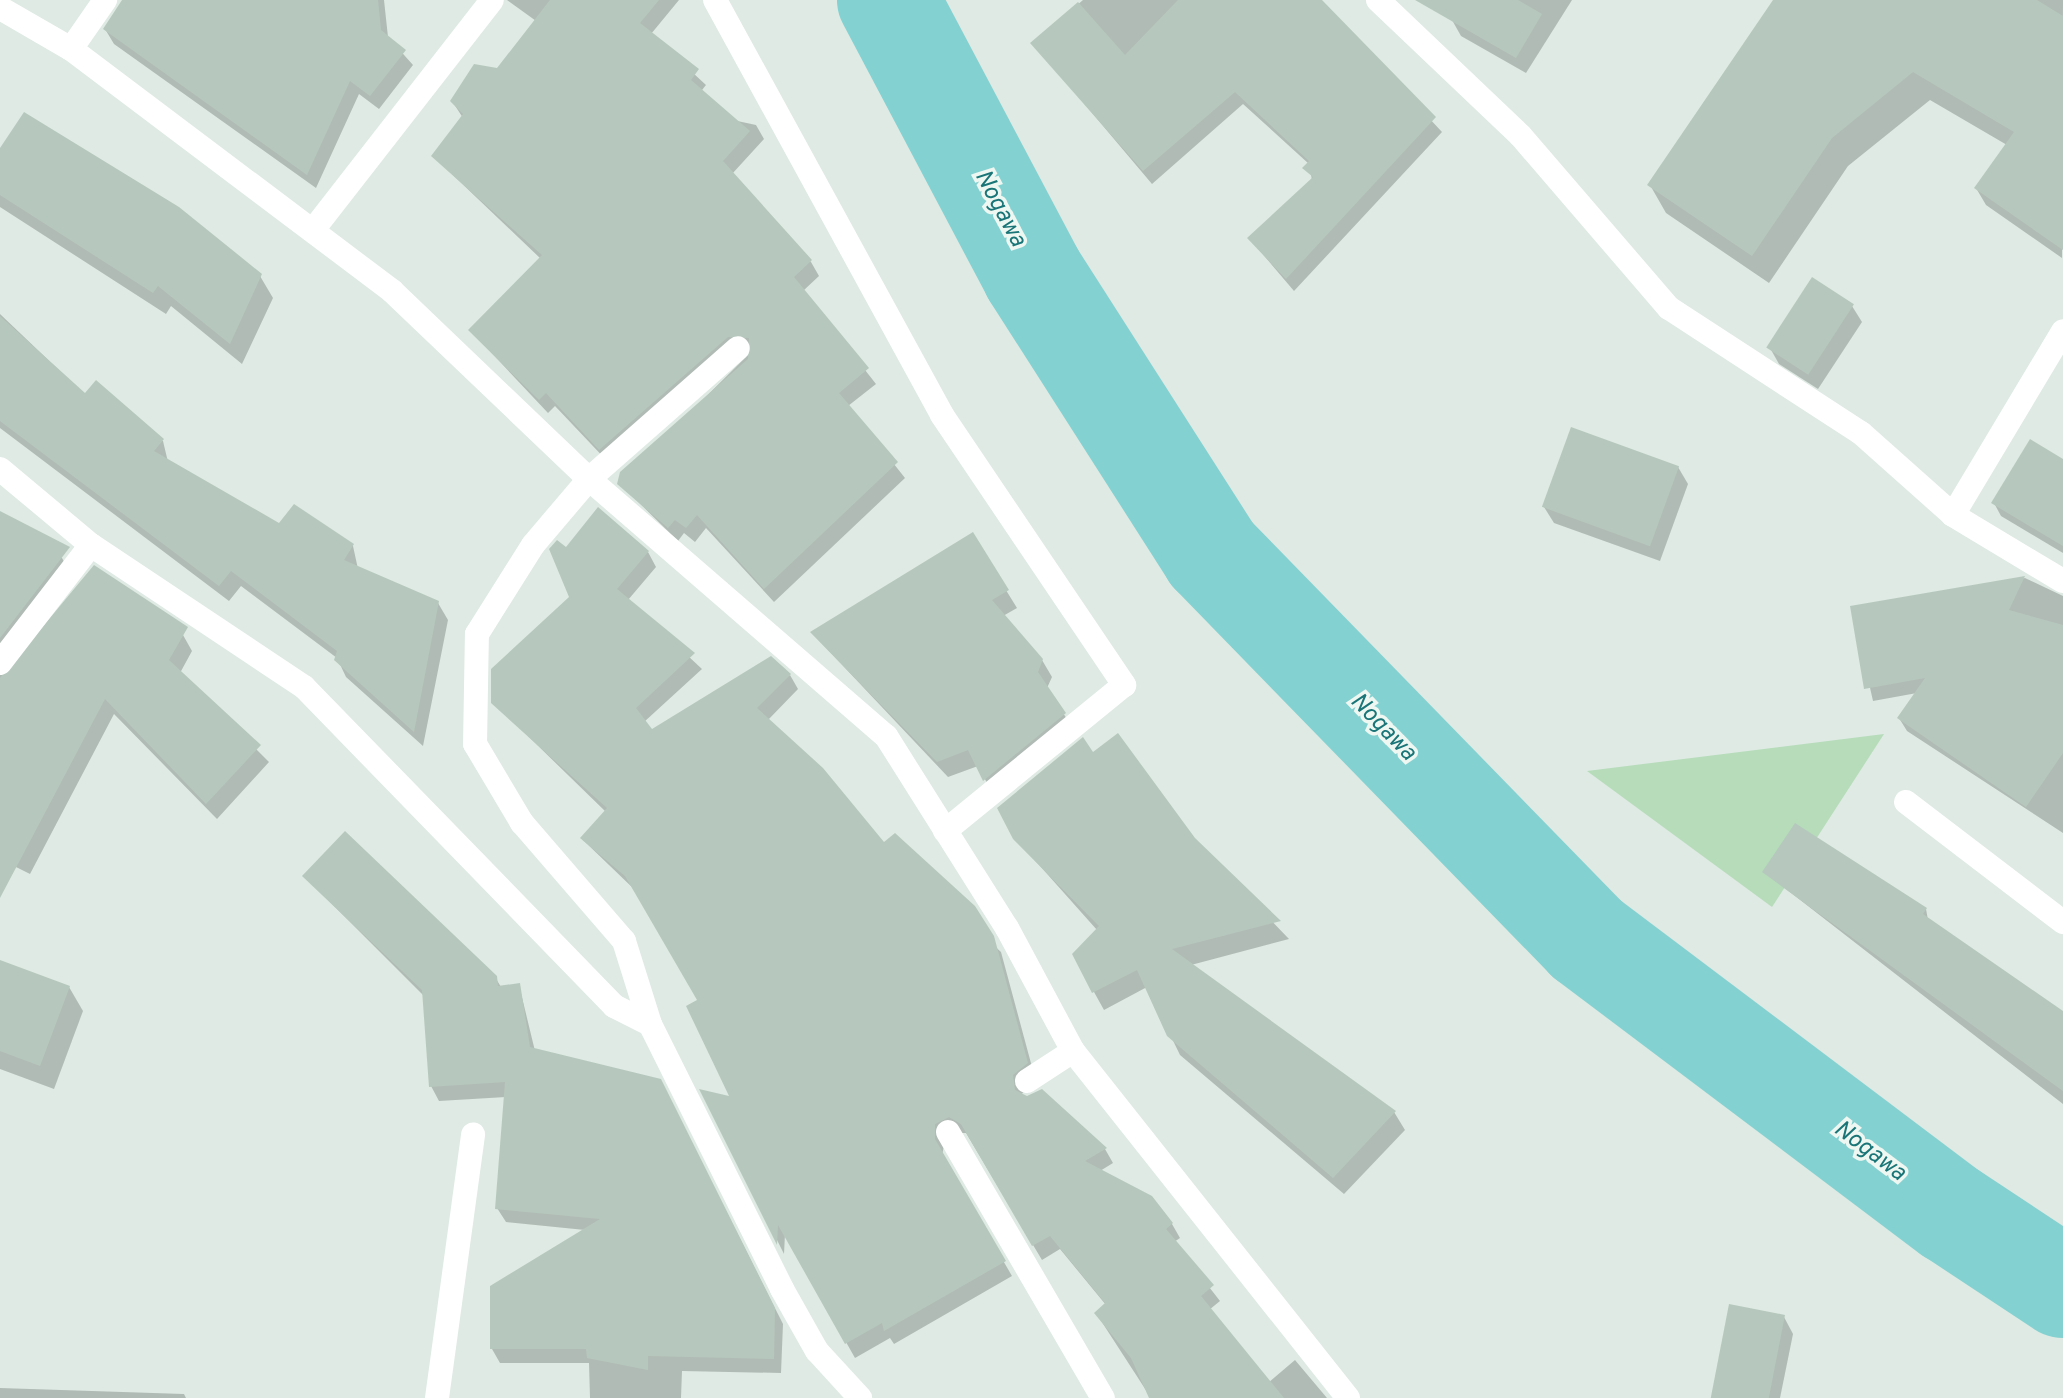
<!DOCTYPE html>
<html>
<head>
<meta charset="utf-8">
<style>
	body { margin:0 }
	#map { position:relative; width:2063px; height:1398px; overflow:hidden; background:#deeae3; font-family:Overpass,sans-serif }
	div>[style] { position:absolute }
	.green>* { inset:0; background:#b6dcba }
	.shadow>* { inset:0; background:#0003 }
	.river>* { height:102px; margin:-51px; padding:0 51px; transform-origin:51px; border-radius:51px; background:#84d1d1 }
	.building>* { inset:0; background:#b6c8be; transform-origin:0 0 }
	.lane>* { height:24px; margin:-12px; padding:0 12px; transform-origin:12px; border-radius:12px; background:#fff }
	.street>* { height:24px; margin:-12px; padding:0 12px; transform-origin:12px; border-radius:12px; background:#fff }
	span { translate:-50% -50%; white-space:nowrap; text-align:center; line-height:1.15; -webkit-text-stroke:7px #eef7f1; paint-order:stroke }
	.water-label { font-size:24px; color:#197577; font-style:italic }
</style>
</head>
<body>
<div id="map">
	<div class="green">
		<div style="clip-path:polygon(1884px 734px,1772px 907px,1587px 771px)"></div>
	</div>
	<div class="shadow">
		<div style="clip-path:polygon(124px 0,384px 0,388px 37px,413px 65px,379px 109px,359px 94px,316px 188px,114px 44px,105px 29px)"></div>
		<div style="clip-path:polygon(507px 0,679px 0,651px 34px,706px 85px,686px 110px,756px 125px,764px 139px,732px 174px,811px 262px,819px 276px,803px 291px,876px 384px,848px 406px,905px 478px,774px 602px,706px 528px,695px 542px,684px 533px,678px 541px,619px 483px,751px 352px,737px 351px,609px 463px,555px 406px,548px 413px,470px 330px,541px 259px,433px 156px,463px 118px,452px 101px,650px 103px)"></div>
		<div style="clip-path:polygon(1083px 0,1319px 0,1442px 132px,1294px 291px,1249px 238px,1312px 180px,1309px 164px,1243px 104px,1152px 184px,1033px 43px)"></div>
		<div style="clip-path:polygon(1462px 0,1572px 0,1526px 73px,1461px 36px,1452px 20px)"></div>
		<div style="clip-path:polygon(1775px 0,2063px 0,2062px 258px,1986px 205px,1976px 188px,2007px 145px,1930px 100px,1848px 166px,1769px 283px,1666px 213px,1650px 185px)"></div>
		<div style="clip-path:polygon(0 152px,260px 276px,273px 298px,242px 364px,171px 306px,166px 314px,0 207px)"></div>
		<div style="clip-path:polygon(1852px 306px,1862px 322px,1818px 389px,1779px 364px,1770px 348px)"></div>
		<div style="clip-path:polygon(0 314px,85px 395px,163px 441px,168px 462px,280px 526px,295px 507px,353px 546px,358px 569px,438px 603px,448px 620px,423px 746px,346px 677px,337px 658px,241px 586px,229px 601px,0 428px)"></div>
		<div style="clip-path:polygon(2063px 462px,2063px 553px,2001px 516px,1994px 503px)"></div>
		<div style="clip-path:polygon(1678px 467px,1688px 484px,1660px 561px,1554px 523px,1544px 507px)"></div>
		<div style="clip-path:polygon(0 519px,62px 558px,71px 574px,0 667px)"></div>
		<div style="clip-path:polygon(972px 535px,1017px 608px,1003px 616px,1042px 660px,1052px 677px,1047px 688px,1074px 730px,994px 796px,978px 766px,948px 777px,812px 633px)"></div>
		<div style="clip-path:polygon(566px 550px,648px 552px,656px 567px,628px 600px,702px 669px,644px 722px,651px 732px,790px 675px,798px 689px,768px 720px,884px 845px,1001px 952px,1035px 1078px,1021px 1095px,1105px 1149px,1113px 1163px,1100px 1171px,1172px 1224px,1180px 1238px,1174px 1242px,1220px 1301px,1209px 1310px,1268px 1383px,1295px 1360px,1327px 1398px,1151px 1398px,1096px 1313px,1106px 1305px,1060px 1249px,1042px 1260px,966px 1133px,947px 1133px,942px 1155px,1012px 1276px,894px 1344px,890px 1338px,855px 1358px,785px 1234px,784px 1254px,703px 1092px,733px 1099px,700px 1001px,636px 891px,582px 839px,606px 812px,493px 702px,571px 598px)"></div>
		<div style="clip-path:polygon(2025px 578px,2063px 596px,2063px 833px,1907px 731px,1899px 718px,1917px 693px,1873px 701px,1852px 608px)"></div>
		<div style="clip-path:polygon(183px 635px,192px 651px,180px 673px,269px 762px,217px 819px,114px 714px,30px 874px,0 859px,0 675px)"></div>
		<div style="clip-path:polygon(1093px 755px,1193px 839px,1289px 939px,1191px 965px,1394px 1112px,1405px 1130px,1344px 1194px,1180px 1055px,1147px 987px,1104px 1010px,1094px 992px,1075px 954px,1097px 930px,1015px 838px)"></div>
		<div style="clip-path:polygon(1764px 872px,1926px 909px,1928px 920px,2063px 1016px,2063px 1104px)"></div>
		<div style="clip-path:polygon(304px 876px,495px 977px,501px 987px,519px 985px,535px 1051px,668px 1096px,783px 1324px,781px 1373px,682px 1371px,681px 1398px,590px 1398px,589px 1363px,500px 1363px,492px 1349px,585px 1230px,506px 1222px,497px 1208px,506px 1097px,439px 1101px,431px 1086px,425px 997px)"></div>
		<div style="clip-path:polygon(0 962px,69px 987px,83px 1011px,54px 1089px,0 1069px)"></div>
		<div style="clip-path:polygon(1784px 1317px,1793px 1334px,1780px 1398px,1712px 1398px)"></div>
		<div style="clip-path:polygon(0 1388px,184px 1394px,186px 1398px,0 1398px)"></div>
	</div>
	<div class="river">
		<div style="left:888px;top:0;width:310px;rotate:62.1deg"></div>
		<div style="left:1033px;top:274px;width:332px;rotate:57.4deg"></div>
		<div style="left:1212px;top:554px;width:537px;rotate:45.75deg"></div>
		<div style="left:1587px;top:939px;width:456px;rotate:37deg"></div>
		<div style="left:1951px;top:1213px;width:134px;rotate:33.5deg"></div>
	</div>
	<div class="building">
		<div style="clip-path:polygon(122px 0,378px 0,381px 30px,406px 50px,370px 96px,350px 81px,307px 175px,103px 29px)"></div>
		<div style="clip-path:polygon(550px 0,659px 0,640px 23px,699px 69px,691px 80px,750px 131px,723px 161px,812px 260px,794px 277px,869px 368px,839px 393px,898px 462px,764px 589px,697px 515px,686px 528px,675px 520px,668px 528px,617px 484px,620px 472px,748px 359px,749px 338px,728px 337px,599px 450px,546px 393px,539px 400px,468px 330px,542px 255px,431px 156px,463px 114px,450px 101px,474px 64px,497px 68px)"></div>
		<div style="clip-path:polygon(1178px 0,1322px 0,1436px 117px,1286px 279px,1247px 238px,1313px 177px,1302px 168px,1309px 161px,1235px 92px,1143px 171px,1030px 43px,1078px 2px,1125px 55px)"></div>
		<div style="clip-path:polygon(1415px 0,1518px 0,1542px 14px,1516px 58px)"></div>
		<div style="clip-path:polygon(1773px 0,2037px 0,2063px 16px,2063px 250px,1974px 188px,2014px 132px,1913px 72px,1832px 138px,1752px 256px,1647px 185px)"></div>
		<div style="clip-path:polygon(24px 112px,179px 207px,262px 274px,230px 344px,158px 286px,153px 293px,0 195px,0 148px)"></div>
		<div style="left:1812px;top:277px;width:50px;height:84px;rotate:33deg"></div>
		<div style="clip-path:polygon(0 316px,85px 393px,96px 380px,164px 439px,154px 451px,279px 523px,294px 504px,354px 544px,344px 560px,439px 601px,414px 732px,334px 660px,337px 651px,231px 571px,219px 586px,0 421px)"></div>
		<div style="left:1571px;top:427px;width:115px;height:85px;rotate:20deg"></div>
		<div style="clip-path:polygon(2030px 439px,2063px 459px,2063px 546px,1991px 503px)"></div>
		<div style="clip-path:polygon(598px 507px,649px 551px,617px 589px,695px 653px,636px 708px,652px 729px,771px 656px,791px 674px,757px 708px,823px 768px,884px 842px,895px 833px,975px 906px,994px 936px,1028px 1063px,1013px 1075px,1015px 1090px,1027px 1096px,1042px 1089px,1107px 1148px,1085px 1161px,1152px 1196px,1173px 1223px,1166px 1229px,1214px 1285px,1201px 1296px,1284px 1398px,1149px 1398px,1131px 1358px,1094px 1313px,1105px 1303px,1050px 1236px,1032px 1246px,961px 1124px,949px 1117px,935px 1124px,935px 1139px,1006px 1261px,884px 1331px,882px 1323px,845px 1344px,778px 1225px,777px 1245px,699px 1089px,729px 1096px,686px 1006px,697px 1000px,625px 876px,580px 838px,607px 808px,491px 703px,491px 669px,569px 597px,549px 549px,557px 540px,566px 547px)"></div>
		<div style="clip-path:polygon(0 511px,70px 547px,0 638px)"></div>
		<div style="clip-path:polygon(973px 532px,1009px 590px,992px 600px,1043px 659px,1038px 672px,1066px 713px,983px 781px,968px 750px,937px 762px,810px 632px)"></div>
		<div style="clip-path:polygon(94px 565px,188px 627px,169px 660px,261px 745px,206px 804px,105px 699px,0 898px,0 678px)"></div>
		<div style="clip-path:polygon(2025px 576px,2009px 610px,2063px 625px,2063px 753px,2026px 807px,1897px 718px,1925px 678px,1864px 689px,1850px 606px)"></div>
		<div style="clip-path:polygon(1118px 733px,1195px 838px,1281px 921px,1172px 949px,1396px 1111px,1333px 1178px,1167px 1036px,1137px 970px,1092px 993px,1072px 954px,1099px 926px,1013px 839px,997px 808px,1083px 737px,1093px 752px)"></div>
		<div style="clip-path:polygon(1795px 823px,1927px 908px,1923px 914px,2063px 1011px,2063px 1091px,1762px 872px)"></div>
		<div style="clip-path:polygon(345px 831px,497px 976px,498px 986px,520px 983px,530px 1047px,661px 1079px,775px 1308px,774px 1359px,648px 1356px,648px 1370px,587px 1358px,586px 1349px,490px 1349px,490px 1286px,600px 1219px,495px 1209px,505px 1082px,429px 1087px,422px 990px,302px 876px)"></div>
		<div style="clip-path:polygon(0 960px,70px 986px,40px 1066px,0 1051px)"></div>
		<div style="left:1729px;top:1304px;width:57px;height:96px;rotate:11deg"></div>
	</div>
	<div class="lane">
		<div style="left:589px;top:479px;width:198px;rotate:-41.3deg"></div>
		<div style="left:0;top:663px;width:149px;rotate:-52.4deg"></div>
		<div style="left:1027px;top:1081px;width:55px;rotate:-33.1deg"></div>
		<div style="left:948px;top:1132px;width:308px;rotate:59.8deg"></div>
		<div style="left:437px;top:1398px;width:266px;rotate:-82.2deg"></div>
	</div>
	<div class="street">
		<div style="left:715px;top:0;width:473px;rotate:61.3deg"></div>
		<div style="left:942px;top:415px;width:326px;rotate:56deg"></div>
		<div style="left:1124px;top:685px;width:231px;rotate:140.8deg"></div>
		<div style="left:1378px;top:0;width:196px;rotate:43.6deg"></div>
		<div style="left:1520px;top:135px;width:228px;rotate:49.3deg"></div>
		<div style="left:1669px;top:308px;width:229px;rotate:33.1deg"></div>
		<div style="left:1861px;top:433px;width:123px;rotate:41.7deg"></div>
		<div style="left:1953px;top:515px;width:128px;rotate:31deg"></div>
		<div style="left:0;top:8px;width:82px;rotate:30deg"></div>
		<div style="left:71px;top:49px;width:402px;rotate:37deg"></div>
		<div style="left:392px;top:291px;width:272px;rotate:43.7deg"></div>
		<div style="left:71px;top:49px;width:60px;rotate:-55.2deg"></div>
		<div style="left:313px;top:230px;width:291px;rotate:-52.1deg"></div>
		<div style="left:0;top:469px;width:119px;rotate:39.9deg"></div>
		<div style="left:91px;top:545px;width:256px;rotate:33.7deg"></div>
		<div style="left:304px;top:687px;width:445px;rotate:45.8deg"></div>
		<div style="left:614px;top:1006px;width:40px;rotate:26.6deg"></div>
		<div style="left:650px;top:1024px;width:296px;rotate:63.5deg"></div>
		<div style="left:782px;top:1289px;width:71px;rotate:60.6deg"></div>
		<div style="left:817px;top:1351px;width:64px;rotate:47.5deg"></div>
		<div style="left:1953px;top:515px;width:214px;rotate:-59.1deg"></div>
		<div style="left:1906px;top:802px;width:198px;rotate:37.4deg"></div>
		<div style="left:650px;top:1024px;width:87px;rotate:-107.4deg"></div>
		<div style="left:624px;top:941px;width:156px;rotate:-130.8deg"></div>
		<div style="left:522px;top:823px;width:92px;rotate:-120.7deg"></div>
		<div style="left:475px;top:744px;width:110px;rotate:-89deg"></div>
		<div style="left:477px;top:634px;width:105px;rotate:-57.8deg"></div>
		<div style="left:533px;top:545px;width:87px;rotate:-49.7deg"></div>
		<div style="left:589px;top:479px;width:393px;rotate:40.9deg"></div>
		<div style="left:886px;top:736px;width:227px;rotate:57.8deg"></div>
		<div style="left:1007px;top:928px;width:140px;rotate:61.8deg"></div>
		<div style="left:1073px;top:1051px;width:443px;rotate:51.6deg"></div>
	</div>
	<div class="water-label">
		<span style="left:999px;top:209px;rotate:62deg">Nogawa</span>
		<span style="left:1382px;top:728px;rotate:46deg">Nogawa</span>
		<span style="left:1869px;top:1152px;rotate:37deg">Nogawa</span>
	</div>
</div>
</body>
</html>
